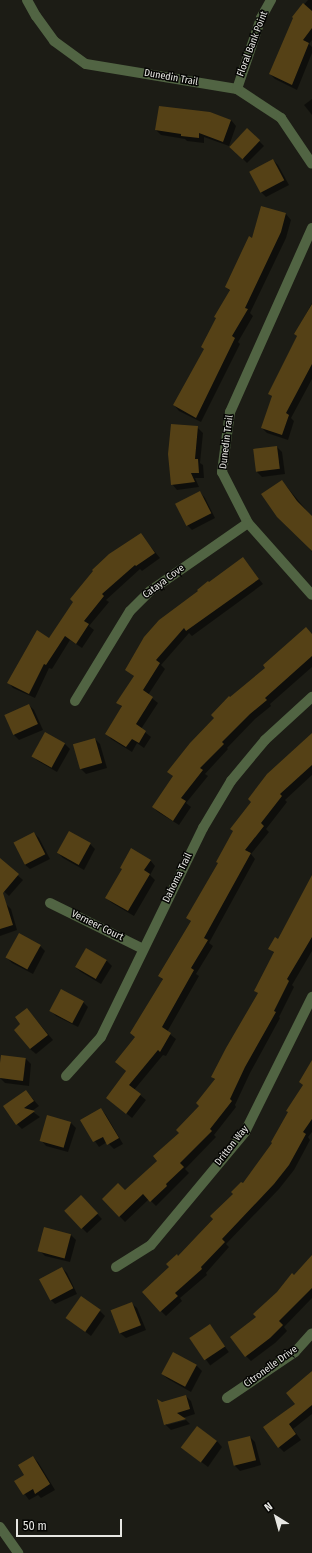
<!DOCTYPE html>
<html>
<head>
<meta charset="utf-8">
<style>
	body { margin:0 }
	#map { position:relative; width:312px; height:1553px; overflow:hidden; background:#1c1c15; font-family:"Fira Sans Condensed",sans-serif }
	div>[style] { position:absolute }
	.shadow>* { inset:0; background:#0007; transform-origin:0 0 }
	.building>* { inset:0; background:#554116; transform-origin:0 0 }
	.street>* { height:10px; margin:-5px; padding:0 5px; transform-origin:5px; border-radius:5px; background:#516443 }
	span { translate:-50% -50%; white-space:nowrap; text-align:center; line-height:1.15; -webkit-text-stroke:3px #060604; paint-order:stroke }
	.street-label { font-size:10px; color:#e7e7e3 }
	.north { position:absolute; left:256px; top:1497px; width:40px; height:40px; -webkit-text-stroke:3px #060604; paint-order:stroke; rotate:323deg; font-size:11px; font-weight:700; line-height:16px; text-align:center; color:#e7e7e3 }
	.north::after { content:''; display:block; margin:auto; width:14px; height:18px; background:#e7e7e3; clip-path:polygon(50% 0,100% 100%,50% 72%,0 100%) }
	.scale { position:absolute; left:16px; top:1519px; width:106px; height:18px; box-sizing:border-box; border:2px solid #e7e7e3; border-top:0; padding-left:5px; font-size:12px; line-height:14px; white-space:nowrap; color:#e7e7e3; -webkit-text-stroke:3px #060604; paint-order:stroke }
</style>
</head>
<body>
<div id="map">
	<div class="shadow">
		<div style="clip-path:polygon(308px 0,312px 0,312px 40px,309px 44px,312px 47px,312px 53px,297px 90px,275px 79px,270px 74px,294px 18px,293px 17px)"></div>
		<div style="clip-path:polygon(312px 99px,312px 115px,304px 105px)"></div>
		<div style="clip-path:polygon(231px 120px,236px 126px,229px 146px,204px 137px,204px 143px,187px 141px,185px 139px,161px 135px,156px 130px)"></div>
		<div style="left:247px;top:129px;width:24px;height:24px;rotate:45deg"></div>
		<div style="clip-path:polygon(273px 160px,278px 165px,289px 185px,266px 197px,261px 192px,251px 171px)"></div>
		<div style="clip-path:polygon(262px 208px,286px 214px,291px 220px,286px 238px,250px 313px,253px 316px,238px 342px,240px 344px,201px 422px,179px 411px,174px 405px,205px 349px,230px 291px,226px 287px,253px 240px)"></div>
		<div style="clip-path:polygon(312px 303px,312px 379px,291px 418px,294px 421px,288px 440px,267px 433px,262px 428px,273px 397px,269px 394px,298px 337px,295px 334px)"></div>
		<div style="clip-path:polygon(197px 427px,203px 433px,200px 463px,203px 465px,204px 478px,195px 478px,199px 487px,177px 490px,172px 484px)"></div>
		<div style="clip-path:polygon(277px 447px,282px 452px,285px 474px,262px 477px,257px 472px)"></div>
		<div style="clip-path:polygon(282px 481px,312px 517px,312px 552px,304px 541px)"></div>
		<div style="clip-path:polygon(200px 492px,205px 498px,215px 518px,192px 530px,187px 525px,176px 504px)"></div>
		<div style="clip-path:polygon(140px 534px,160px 558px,142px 571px,140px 569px,106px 600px,109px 602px,89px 626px,94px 630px,82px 648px,70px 640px,52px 669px,49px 668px,35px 698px,13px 688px,8px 682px,49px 639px)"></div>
		<div style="clip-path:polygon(243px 559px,263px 584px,192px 636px,189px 633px,161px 665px,165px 669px,148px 695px,158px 703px,141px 729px,151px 737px,144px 748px,137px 743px,132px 752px,111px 739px,106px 733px,122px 707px,118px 703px,135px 677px,126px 669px,209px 584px)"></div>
		<div style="clip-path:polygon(306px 628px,312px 634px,312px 667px,270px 704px,271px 706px,255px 719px,227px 748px,228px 749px,205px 774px,208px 776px,186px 803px,191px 807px,179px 825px,158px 812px,153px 807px,267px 669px)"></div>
		<div style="clip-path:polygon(29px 705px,34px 710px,43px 730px,19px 740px,14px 735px)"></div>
		<div style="clip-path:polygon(45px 733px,65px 744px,70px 749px,57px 772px,38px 761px,32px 756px)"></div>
		<div style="clip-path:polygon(312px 734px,312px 775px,285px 800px,287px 802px,266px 829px,269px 832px,251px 854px,255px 859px,209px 943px,213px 946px,196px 974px,199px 976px,167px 1032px,176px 1039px,166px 1056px,163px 1055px,134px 1090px,146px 1100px,132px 1118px,107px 1098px,127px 1072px,116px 1062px,136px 1038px,163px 980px,159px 976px,192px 922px,187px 918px)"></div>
		<div style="clip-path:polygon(95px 739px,100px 744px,107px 768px,86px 774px,81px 769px)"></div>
		<div style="clip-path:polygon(34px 833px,39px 838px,50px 859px,30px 869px,24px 864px)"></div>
		<div style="clip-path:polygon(90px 844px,95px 849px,84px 870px,63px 858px,58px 853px)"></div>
		<div style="clip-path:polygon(0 860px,23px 880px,9px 896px,0 888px)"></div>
		<div style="clip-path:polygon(150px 860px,155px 866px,150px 875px,155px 880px,134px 916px,112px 903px,106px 898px)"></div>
		<div style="clip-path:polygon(312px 878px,312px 951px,292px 985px,294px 987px,279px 1017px,280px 1018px,250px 1073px,235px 1105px,236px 1107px,214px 1135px,216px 1137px,185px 1169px,189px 1173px,156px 1206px,149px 1199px,125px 1222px,103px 1199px,126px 1192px,158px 1161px,200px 1107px,215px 1080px,212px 1077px,259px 994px,255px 991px,274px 953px,270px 949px,279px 941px)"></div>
		<div style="clip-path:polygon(6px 904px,11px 909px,17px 930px,0 936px,0 905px)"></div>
		<div style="clip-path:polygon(40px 946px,45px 951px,33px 974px,12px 963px,7px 958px)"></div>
		<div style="clip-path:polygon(86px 949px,107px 961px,112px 966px,101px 984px,81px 972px,75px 967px)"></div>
		<div style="clip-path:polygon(83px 1002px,88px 1007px,78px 1027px,56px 1016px,51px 1011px)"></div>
		<div style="clip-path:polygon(32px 1015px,53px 1040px,36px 1054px,30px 1049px)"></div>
		<div style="clip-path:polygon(2px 1056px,26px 1059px,31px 1064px,29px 1086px,5px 1083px,0 1078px)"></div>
		<div style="clip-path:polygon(312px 1062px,312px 1132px,308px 1137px,310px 1140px,294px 1170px,279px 1189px,226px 1244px,229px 1247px,206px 1273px,207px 1275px,180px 1298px,182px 1301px,166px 1316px,161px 1311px,170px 1267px,243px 1185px,273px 1143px,304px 1086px,300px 1082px)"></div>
		<div style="clip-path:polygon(26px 1091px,39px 1106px,32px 1111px,40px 1117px,22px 1129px,17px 1124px)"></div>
		<div style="clip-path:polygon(101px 1109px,106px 1115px,123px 1144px,114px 1149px,107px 1142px,99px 1147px,81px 1121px)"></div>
		<div style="clip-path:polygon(70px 1122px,76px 1128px,68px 1152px,46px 1146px,41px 1140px)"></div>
		<div style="clip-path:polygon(86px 1202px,102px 1219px,87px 1233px,82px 1228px)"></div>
		<div style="clip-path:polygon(71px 1235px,76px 1240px,70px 1262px,45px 1256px,40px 1251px)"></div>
		<div style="clip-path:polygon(312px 1257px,312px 1298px,284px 1327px,287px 1331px,275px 1343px,251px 1361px,246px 1356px,257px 1317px)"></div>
		<div style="clip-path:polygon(62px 1268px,67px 1273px,77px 1294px,55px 1304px,50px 1299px)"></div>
		<div style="clip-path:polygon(131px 1303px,137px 1308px,146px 1330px,126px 1338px,120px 1333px)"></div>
		<div style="clip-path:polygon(100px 1311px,105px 1316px,91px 1336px,67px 1318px)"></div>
		<div style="left:210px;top:1326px;width:32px;height:23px;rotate:54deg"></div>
		<div style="clip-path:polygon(173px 1354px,197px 1366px,202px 1371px,191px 1392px,168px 1379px,162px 1374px)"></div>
		<div style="clip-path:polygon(312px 1371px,312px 1414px,293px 1429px,301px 1440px,284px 1452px,279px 1447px)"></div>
		<div style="clip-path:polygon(186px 1396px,191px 1401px,195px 1414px,167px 1423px,167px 1425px,186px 1420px,190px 1424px,171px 1430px,165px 1424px,161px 1403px)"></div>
		<div style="clip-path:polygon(250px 1437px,255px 1442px,261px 1465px,240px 1471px,235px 1466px)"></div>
		<div style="clip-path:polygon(217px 1441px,222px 1447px,208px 1467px,183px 1448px)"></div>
		<div style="clip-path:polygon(33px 1457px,38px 1462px,55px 1490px,41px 1498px,38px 1495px,29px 1500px,15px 1481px,26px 1475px)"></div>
	</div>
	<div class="building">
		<div style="clip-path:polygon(303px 3px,312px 11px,312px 28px,303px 40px,309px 43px,292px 85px,269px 74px,293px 18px,292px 17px)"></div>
		<div style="clip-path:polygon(159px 106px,210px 112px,231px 120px,223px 142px,199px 133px,199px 138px,181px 136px,181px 134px,155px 130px)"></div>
		<div style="left:247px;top:128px;width:18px;height:26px;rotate:43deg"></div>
		<div style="left:273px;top:159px;width:24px;height:27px;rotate:62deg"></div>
		<div style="clip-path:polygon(261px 206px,286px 213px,281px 232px,245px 308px,248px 309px,232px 336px,235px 338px,196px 418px,173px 405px,204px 349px,201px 347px,216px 318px,214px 317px,230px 290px,225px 287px,249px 236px,252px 238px)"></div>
		<div style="clip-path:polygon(312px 304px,312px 364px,286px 413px,289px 415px,282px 435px,261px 428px,272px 396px,268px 394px,297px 336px,294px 334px)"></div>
		<div style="clip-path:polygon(171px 424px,198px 426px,195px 459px,198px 459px,199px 473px,191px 473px,195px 482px,171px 485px,168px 454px)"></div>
		<div style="left:277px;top:446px;width:23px;height:24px;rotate:83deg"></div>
		<div style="clip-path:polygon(282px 480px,297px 501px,312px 516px,312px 551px,277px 517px,261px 494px)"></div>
		<div style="left:200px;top:491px;width:25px;height:28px;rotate:63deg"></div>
		<div style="clip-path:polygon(141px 533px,155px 553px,136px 566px,135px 565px,102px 594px,104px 596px,84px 621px,89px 624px,76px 644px,65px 636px,46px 665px,44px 664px,29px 694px,7px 683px,37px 630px,49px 638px,73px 602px,70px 599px,93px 571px,92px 570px,109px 554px)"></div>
		<div style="clip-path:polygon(243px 557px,259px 579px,186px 631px,184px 628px,156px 660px,160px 663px,143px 690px,153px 697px,136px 724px,146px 731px,139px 743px,132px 739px,126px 747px,105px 734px,122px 706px,116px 703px,134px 676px,125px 670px,144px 637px,159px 620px,198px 591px,197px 590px,208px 581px,209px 582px)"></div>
		<div style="clip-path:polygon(306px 627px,312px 634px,312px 656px,265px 698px,267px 700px,250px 714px,222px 742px,224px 744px,200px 768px,203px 770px,181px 798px,186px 801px,173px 821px,152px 807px,173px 776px,167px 772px,190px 743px,214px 718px,211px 715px,229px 696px,230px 697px,265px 668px,263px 665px)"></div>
		<div style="left:29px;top:704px;width:22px;height:27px;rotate:66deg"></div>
		<div style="left:45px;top:732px;width:23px;height:28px;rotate:29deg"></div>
		<div style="clip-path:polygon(312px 733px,312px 765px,280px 794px,282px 796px,261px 823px,264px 826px,245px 850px,251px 853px,204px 938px,208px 940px,191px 968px,194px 970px,162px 1027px,171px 1033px,160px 1052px,158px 1050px,129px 1085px,141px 1094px,126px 1114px,106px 1098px,126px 1071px,115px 1062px,135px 1037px,130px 1033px,163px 979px,158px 976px,191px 921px,186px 918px,218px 863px,216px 862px,233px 831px,230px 829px,251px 802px,248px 799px,267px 774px)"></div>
		<div style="left:95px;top:738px;width:26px;height:23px;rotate:74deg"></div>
		<div style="left:69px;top:831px;width:25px;height:25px;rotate:29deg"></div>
		<div style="left:34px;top:832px;width:25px;height:23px;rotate:63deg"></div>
		<div style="clip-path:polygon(131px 848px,151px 860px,144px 870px,150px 874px,128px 911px,105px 898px,122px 869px,120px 868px)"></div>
		<div style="clip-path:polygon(0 858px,19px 874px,3px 893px,13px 925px,0 929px)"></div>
		<div style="clip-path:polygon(312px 875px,312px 937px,287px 979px,289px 981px,274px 1011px,276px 1012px,245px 1067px,230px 1099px,232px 1101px,210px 1129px,212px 1131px,180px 1163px,184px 1167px,166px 1184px,167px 1186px,150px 1202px,143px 1194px,119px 1217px,102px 1199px,118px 1183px,125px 1190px,157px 1161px,153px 1156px,179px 1133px,176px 1130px,199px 1106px,196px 1103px,215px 1079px,211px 1077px,226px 1048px,258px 993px,254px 991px,274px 952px,268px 949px,275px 937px,278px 939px)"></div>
		<div style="left:19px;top:933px;width:25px;height:28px;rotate:29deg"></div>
		<div style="left:86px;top:948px;width:24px;height:22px;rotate:30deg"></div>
		<div style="left:61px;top:989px;width:26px;height:25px;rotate:28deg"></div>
		<div style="clip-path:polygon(27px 1008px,48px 1035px,30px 1049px,14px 1030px,20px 1024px,15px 1017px)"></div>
		<div style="left:1px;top:1055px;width:25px;height:23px;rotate:7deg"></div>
		<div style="clip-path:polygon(312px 1060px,312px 1119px,303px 1132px,306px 1134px,289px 1165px,274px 1184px,222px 1239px,225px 1242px,201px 1267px,202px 1269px,175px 1293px,178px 1296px,160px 1312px,142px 1292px,169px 1267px,166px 1264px,177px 1254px,178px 1256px,213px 1219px,210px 1216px,233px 1194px,231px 1192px,241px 1182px,243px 1183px,272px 1143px,271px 1142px,288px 1112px,286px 1111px,303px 1085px,299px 1082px)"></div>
		<div style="clip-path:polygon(26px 1090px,34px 1101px,24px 1108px,35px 1111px,16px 1125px,3px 1106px)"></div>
		<div style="clip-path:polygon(101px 1108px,119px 1138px,107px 1145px,103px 1137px,93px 1142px,80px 1120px)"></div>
		<div style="left:47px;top:1115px;width:25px;height:27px;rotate:16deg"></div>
		<div style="left:81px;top:1195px;width:25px;height:23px;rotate:47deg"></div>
		<div style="left:44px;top:1227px;width:28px;height:25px;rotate:15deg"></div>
		<div style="clip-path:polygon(312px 1255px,312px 1288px,279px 1321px,283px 1325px,270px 1338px,245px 1357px,230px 1337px,256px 1317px,253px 1314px,277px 1292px,292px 1273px,294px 1275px)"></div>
		<div style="left:62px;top:1267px;width:24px;height:26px;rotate:62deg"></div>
		<div style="left:81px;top:1296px;width:24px;height:27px;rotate:35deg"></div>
		<div style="left:132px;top:1302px;width:25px;height:23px;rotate:69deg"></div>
		<div style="left:210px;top:1324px;width:27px;height:25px;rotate:56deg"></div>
		<div style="left:173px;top:1352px;width:27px;height:25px;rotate:28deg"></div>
		<div style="clip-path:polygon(312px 1371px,312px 1405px,289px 1424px,296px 1434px,278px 1448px,263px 1427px,295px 1404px,286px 1393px)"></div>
		<div style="clip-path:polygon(186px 1395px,190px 1409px,177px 1413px,186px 1419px,164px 1425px,157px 1399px,162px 1402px)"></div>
		<div style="left:197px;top:1426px;width:25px;height:27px;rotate:37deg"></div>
		<div style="left:250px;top:1436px;width:25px;height:23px;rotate:76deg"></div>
		<div style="clip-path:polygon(33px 1456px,50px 1484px,35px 1494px,33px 1489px,23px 1495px,14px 1481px,24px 1475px,18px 1465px)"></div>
	</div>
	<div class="street">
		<div style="left:27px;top:0;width:18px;rotate:61deg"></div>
		<div style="left:36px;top:16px;width:31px;rotate:54deg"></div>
		<div style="left:54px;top:41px;width:39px;rotate:36deg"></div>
		<div style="left:86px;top:64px;width:153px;rotate:9.4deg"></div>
		<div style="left:237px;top:89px;width:53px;rotate:33.4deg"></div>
		<div style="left:281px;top:118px;width:55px;rotate:56deg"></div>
		<div style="left:237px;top:89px;width:75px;rotate:-71.3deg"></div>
		<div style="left:261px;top:18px;width:21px;rotate:-61deg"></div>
		<div style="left:312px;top:228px;width:201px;rotate:114deg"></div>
		<div style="left:230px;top:412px;width:61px;rotate:97.6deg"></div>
		<div style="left:222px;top:472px;width:57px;rotate:63deg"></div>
		<div style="left:248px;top:523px;width:96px;rotate:48.4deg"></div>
		<div style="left:75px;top:701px;width:105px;rotate:-58.6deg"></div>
		<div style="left:130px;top:611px;width:28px;rotate:-45deg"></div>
		<div style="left:150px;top:591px;width:119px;rotate:-34.8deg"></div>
		<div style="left:50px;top:903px;width:104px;rotate:26.3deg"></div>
		<div style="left:66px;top:1076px;width:52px;rotate:-48.1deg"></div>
		<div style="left:101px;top:1037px;width:233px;rotate:-64deg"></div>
		<div style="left:203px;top:828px;width:55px;rotate:-59.2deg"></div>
		<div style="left:231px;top:781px;width:53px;rotate:-50.3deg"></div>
		<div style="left:265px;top:740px;width:64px;rotate:-42.5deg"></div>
		<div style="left:116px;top:1267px;width:41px;rotate:-32.2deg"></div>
		<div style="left:151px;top:1245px;width:147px;rotate:-50.2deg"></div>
		<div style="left:245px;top:1132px;width:151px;rotate:-63.6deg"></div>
		<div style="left:227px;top:1398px;width:82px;rotate:-34.1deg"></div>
		<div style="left:295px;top:1352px;width:25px;rotate:-48deg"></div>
		<div style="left:0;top:1527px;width:32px;rotate:55deg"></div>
	</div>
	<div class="street-label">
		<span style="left:253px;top:44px;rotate:-69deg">Floral Bank Point</span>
		<span style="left:171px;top:78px;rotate:10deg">Dunedin Trail</span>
		<span style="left:227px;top:442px;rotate:-83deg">Dunedin Trail</span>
		<span style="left:164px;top:582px;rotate:-37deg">Cataya Cove</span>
		<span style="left:178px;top:878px;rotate:-64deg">Dahoma Trail</span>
		<span style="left:97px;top:926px;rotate:26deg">Verneer Court</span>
		<span style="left:232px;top:1146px;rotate:-52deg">Dritton Way</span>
		<span style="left:271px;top:1367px;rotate:-36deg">Citronelle Drive</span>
	</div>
	<div class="north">N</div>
	<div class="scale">50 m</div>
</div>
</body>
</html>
